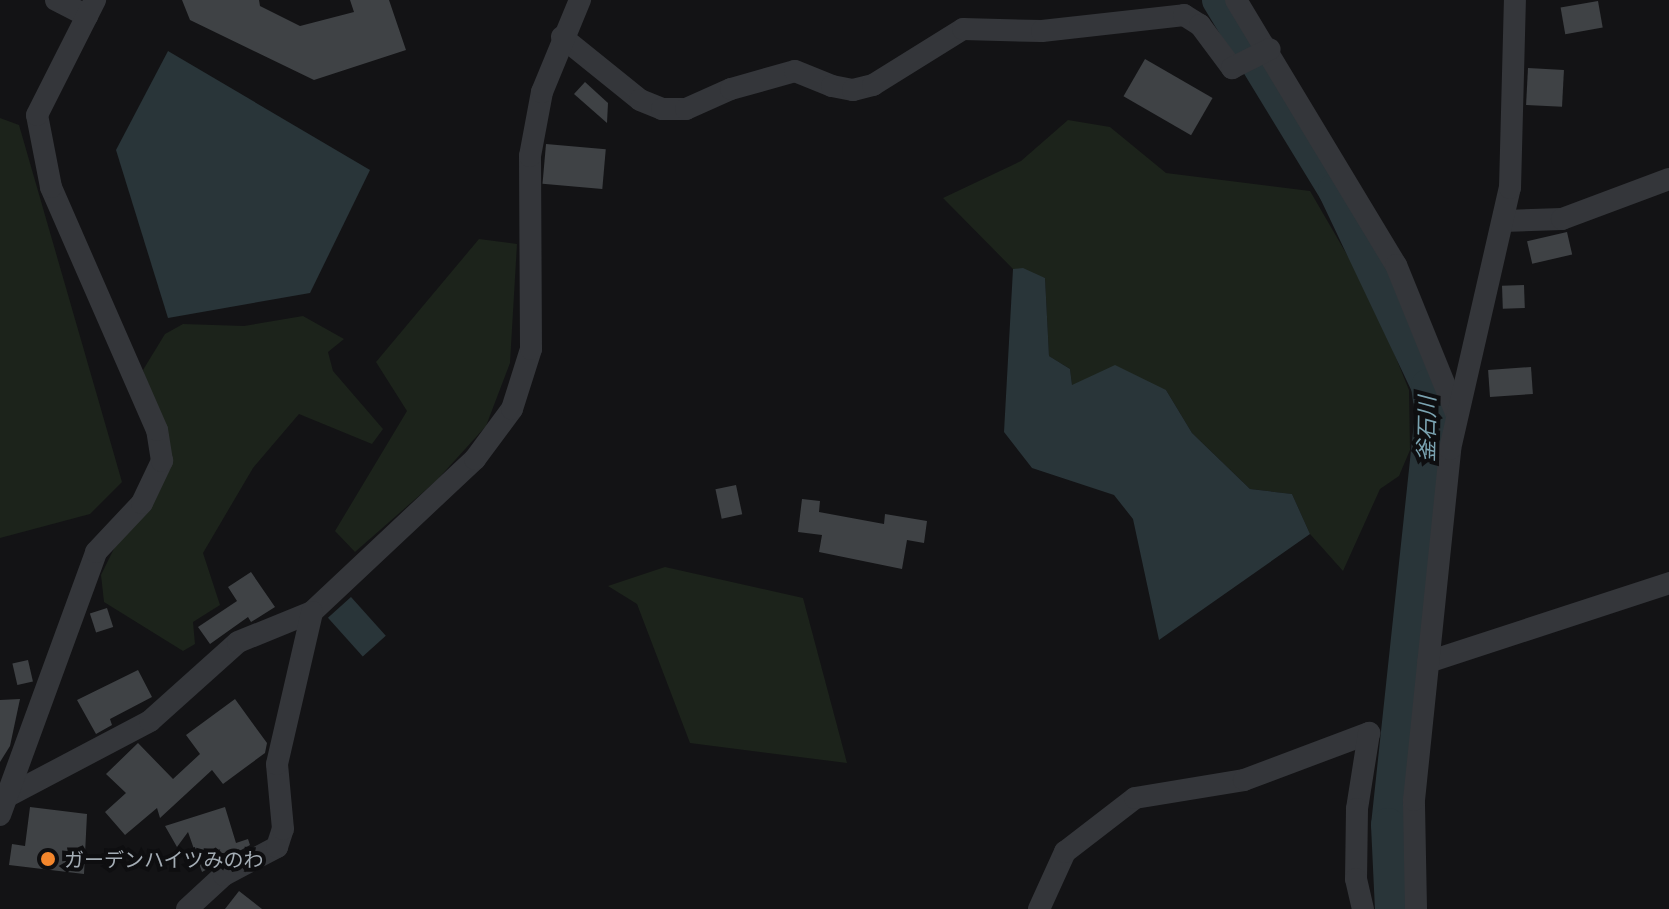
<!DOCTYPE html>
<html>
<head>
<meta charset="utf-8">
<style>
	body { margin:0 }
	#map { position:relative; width:1669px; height:909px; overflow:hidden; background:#131315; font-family:Barlow,"Noto Sans JP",sans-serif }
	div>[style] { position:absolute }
	.green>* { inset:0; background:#1c231b }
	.water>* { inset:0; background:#293539; transform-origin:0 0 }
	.river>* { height:34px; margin:-17px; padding:0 17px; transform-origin:17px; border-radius:17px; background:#293539 }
	.building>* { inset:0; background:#3f4245; transform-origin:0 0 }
	.minor>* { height:22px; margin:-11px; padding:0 11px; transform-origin:11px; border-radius:11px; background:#34363a }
	.dots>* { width:22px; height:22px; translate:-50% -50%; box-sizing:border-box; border:4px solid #0e0e10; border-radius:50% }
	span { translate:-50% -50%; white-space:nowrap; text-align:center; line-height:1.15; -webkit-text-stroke:8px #0e0e10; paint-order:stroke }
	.poi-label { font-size:20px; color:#a4adb5 }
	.left { translate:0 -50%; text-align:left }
	.water-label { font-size:22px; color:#7ba3b1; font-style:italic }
</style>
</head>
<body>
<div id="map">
	<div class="green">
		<div style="clip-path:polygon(0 118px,19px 125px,122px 482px,90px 514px,0 538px)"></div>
		<div style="clip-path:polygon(1068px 120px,1110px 127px,1166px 173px,1310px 191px,1371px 296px,1409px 390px,1410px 450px,1399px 476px,1380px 489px,1343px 571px,1310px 534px,1292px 494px,1250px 489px,1192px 433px,1166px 390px,1072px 385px,1070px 369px,1049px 356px,1045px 278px,1013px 269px,943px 198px,1021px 161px)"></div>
		<div style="clip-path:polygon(479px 239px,517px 244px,510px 363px,486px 426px,437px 480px,355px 552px,335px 531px,407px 411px,376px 362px)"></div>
		<div style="clip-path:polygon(303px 316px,344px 339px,328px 352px,333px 371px,383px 429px,372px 444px,299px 414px,253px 468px,203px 553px,220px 605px,193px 622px,195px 644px,183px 651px,104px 602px,101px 575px,166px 443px,143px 370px,165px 334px,183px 324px,244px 326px)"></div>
		<div style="clip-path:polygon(665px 567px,803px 598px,847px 763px,690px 743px,637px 604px,608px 586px)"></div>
	</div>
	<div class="water">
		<div style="clip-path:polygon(168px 51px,370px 170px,310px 293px,168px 318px,116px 150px)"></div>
		<div style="clip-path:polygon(1023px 268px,1045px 278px,1049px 356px,1070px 369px,1072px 385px,1115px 365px,1166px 390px,1192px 433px,1250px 489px,1292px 494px,1310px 534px,1159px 640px,1133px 519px,1114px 495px,1032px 468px,1004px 432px,1013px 269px)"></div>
		<div style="left:351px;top:597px;width:52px;height:31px;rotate:48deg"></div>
	</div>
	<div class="river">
		<div style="left:1219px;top:0;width:223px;rotate:58.6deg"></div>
		<div style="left:1335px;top:190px;width:217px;rotate:64.6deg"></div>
		<div style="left:1428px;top:386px;width:28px;rotate:82deg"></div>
		<div style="left:1432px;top:414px;width:413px;rotate:96.1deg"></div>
		<div style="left:1388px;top:825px;width:84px;rotate:87.3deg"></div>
	</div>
	<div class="building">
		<div style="clip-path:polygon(182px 0,259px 0,260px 6px,300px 26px,354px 12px,350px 0,389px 0,406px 50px,314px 80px,190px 20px)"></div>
		<div style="left:1598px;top:1px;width:27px;height:38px;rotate:80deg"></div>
		<div style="left:1145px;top:59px;width:78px;height:43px;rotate:30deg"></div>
		<div style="left:1528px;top:68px;width:36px;height:37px;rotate:3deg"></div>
		<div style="clip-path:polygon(585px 82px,608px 103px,607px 123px,574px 94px)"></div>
		<div style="left:546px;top:144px;width:60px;height:40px;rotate:5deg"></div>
		<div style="left:1567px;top:232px;width:23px;height:41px;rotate:77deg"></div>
		<div style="left:1524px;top:285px;width:23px;height:22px;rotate:88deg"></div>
		<div style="left:1531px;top:367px;width:27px;height:43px;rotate:86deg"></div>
		<div style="left:736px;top:485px;width:30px;height:21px;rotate:78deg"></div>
		<div style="clip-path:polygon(802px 499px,820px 501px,819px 512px,884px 524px,885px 514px,927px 521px,924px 543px,907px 540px,902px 569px,819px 552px,822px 535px,798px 532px)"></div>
		<div style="clip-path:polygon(251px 572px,275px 607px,251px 622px,248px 617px,210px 644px,198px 627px,237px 601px,228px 587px)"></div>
		<div style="left:107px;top:608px;width:20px;height:18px;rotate:72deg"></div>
		<div style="left:28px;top:660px;width:22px;height:16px;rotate:77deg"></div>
		<div style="clip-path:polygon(138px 670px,152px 697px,110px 719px,112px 725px,96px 734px,77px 700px)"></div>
		<div style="clip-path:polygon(20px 699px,10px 746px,0 762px,0 700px)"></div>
		<div style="clip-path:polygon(235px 699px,267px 743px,265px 753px,223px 784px,212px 770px,160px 818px,157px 808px,125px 835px,105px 812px,126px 793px,106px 774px,138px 743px,173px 779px,200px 754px,186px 735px)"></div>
		<div style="clip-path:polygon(30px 807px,87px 814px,84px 874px,9px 865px,12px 844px,25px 846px)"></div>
		<div style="clip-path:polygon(225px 807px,236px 843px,248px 839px,250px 845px,202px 872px,188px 832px,177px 847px,165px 826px)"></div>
		<div style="clip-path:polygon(239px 891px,262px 909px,225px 909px)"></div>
	</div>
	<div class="minor">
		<div style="left:56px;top:0;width:35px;rotate:27deg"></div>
		<div style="left:1236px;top:0;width:310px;rotate:58.9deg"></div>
		<div style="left:1396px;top:265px;width:160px;rotate:67.9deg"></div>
		<div style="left:562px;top:37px;width:100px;rotate:38.9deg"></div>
		<div style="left:640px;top:100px;width:24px;rotate:22deg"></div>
		<div style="left:662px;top:109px;width:24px"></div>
		<div style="left:686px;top:109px;width:49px;rotate:-24deg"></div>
		<div style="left:731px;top:89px;width:66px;rotate:-15.7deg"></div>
		<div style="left:795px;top:71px;width:40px;rotate:22deg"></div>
		<div style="left:832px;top:86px;width:21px;rotate:11deg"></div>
		<div style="left:853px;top:90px;width:21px;rotate:-14deg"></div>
		<div style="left:873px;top:85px;width:106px;rotate:-31.9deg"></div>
		<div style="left:963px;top:29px;width:79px;rotate:1.5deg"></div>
		<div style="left:1042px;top:31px;width:143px;rotate:-6.4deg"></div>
		<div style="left:1184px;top:15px;width:19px;rotate:32deg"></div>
		<div style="left:1200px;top:25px;width:54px;rotate:53.3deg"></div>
		<div style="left:1232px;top:68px;width:42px;rotate:-26.6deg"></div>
		<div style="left:1503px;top:221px;width:59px;rotate:-1.9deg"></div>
		<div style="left:1562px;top:219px;width:114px;rotate:-20.5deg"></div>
		<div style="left:1428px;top:662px;width:254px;rotate:-18.1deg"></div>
		<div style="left:6px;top:797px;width:163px;rotate:-27.8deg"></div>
		<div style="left:150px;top:721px;width:118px;rotate:-41.9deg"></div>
		<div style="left:238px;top:642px;width:80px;rotate:-22.1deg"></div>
		<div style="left:312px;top:612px;width:224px;rotate:-43.2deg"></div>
		<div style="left:475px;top:459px;width:62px;rotate:-53.5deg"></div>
		<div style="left:512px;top:409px;width:63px;rotate:-72.4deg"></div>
		<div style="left:531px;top:349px;width:193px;rotate:-90.3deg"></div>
		<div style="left:530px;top:156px;width:65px;rotate:-79.4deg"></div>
		<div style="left:542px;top:92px;width:100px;rotate:-67.6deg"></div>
		<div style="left:0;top:815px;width:280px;rotate:-69.9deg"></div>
		<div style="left:96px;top:552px;width:67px;rotate:-46.8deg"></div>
		<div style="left:142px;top:503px;width:47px;rotate:-64.5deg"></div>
		<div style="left:162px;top:461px;width:31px;rotate:-99deg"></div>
		<div style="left:157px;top:430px;width:265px;rotate:-113.6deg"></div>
		<div style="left:51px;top:187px;width:73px;rotate:-101deg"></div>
		<div style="left:37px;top:115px;width:129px;rotate:-63.2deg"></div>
		<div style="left:187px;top:909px;width:50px;rotate:-42.6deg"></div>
		<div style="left:224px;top:875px;width:60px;rotate:-27.8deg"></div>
		<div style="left:277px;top:847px;width:19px;rotate:-72deg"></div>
		<div style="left:283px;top:829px;width:65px;rotate:-95.3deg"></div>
		<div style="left:277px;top:764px;width:156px;rotate:-77deg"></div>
		<div style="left:1039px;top:909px;width:63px;rotate:-65.5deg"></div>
		<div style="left:1065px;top:852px;width:88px;rotate:-37.6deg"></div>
		<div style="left:1135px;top:798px;width:110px;rotate:-9.4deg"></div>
		<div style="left:1244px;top:780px;width:134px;rotate:-20.6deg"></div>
		<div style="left:1369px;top:733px;width:77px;rotate:99deg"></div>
		<div style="left:1357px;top:809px;width:70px;rotate:90.8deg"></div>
		<div style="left:1356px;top:879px;width:31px;rotate:77deg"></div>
		<div style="left:1416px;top:909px;width:109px;rotate:-91.1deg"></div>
		<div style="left:1414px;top:800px;width:353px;rotate:-84.1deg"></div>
		<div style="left:1450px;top:449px;width:268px;rotate:-77.1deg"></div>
		<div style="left:1510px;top:188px;width:188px;rotate:-88.5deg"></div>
	</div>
	<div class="dots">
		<div style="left:48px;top:859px;background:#f3862c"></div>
	</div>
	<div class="poi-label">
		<span class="left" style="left:64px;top:859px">ガーデンハイツみのわ</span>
	</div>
	<div class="water-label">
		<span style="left:1426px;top:429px;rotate:-89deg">釜石川</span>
	</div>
</div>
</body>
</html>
